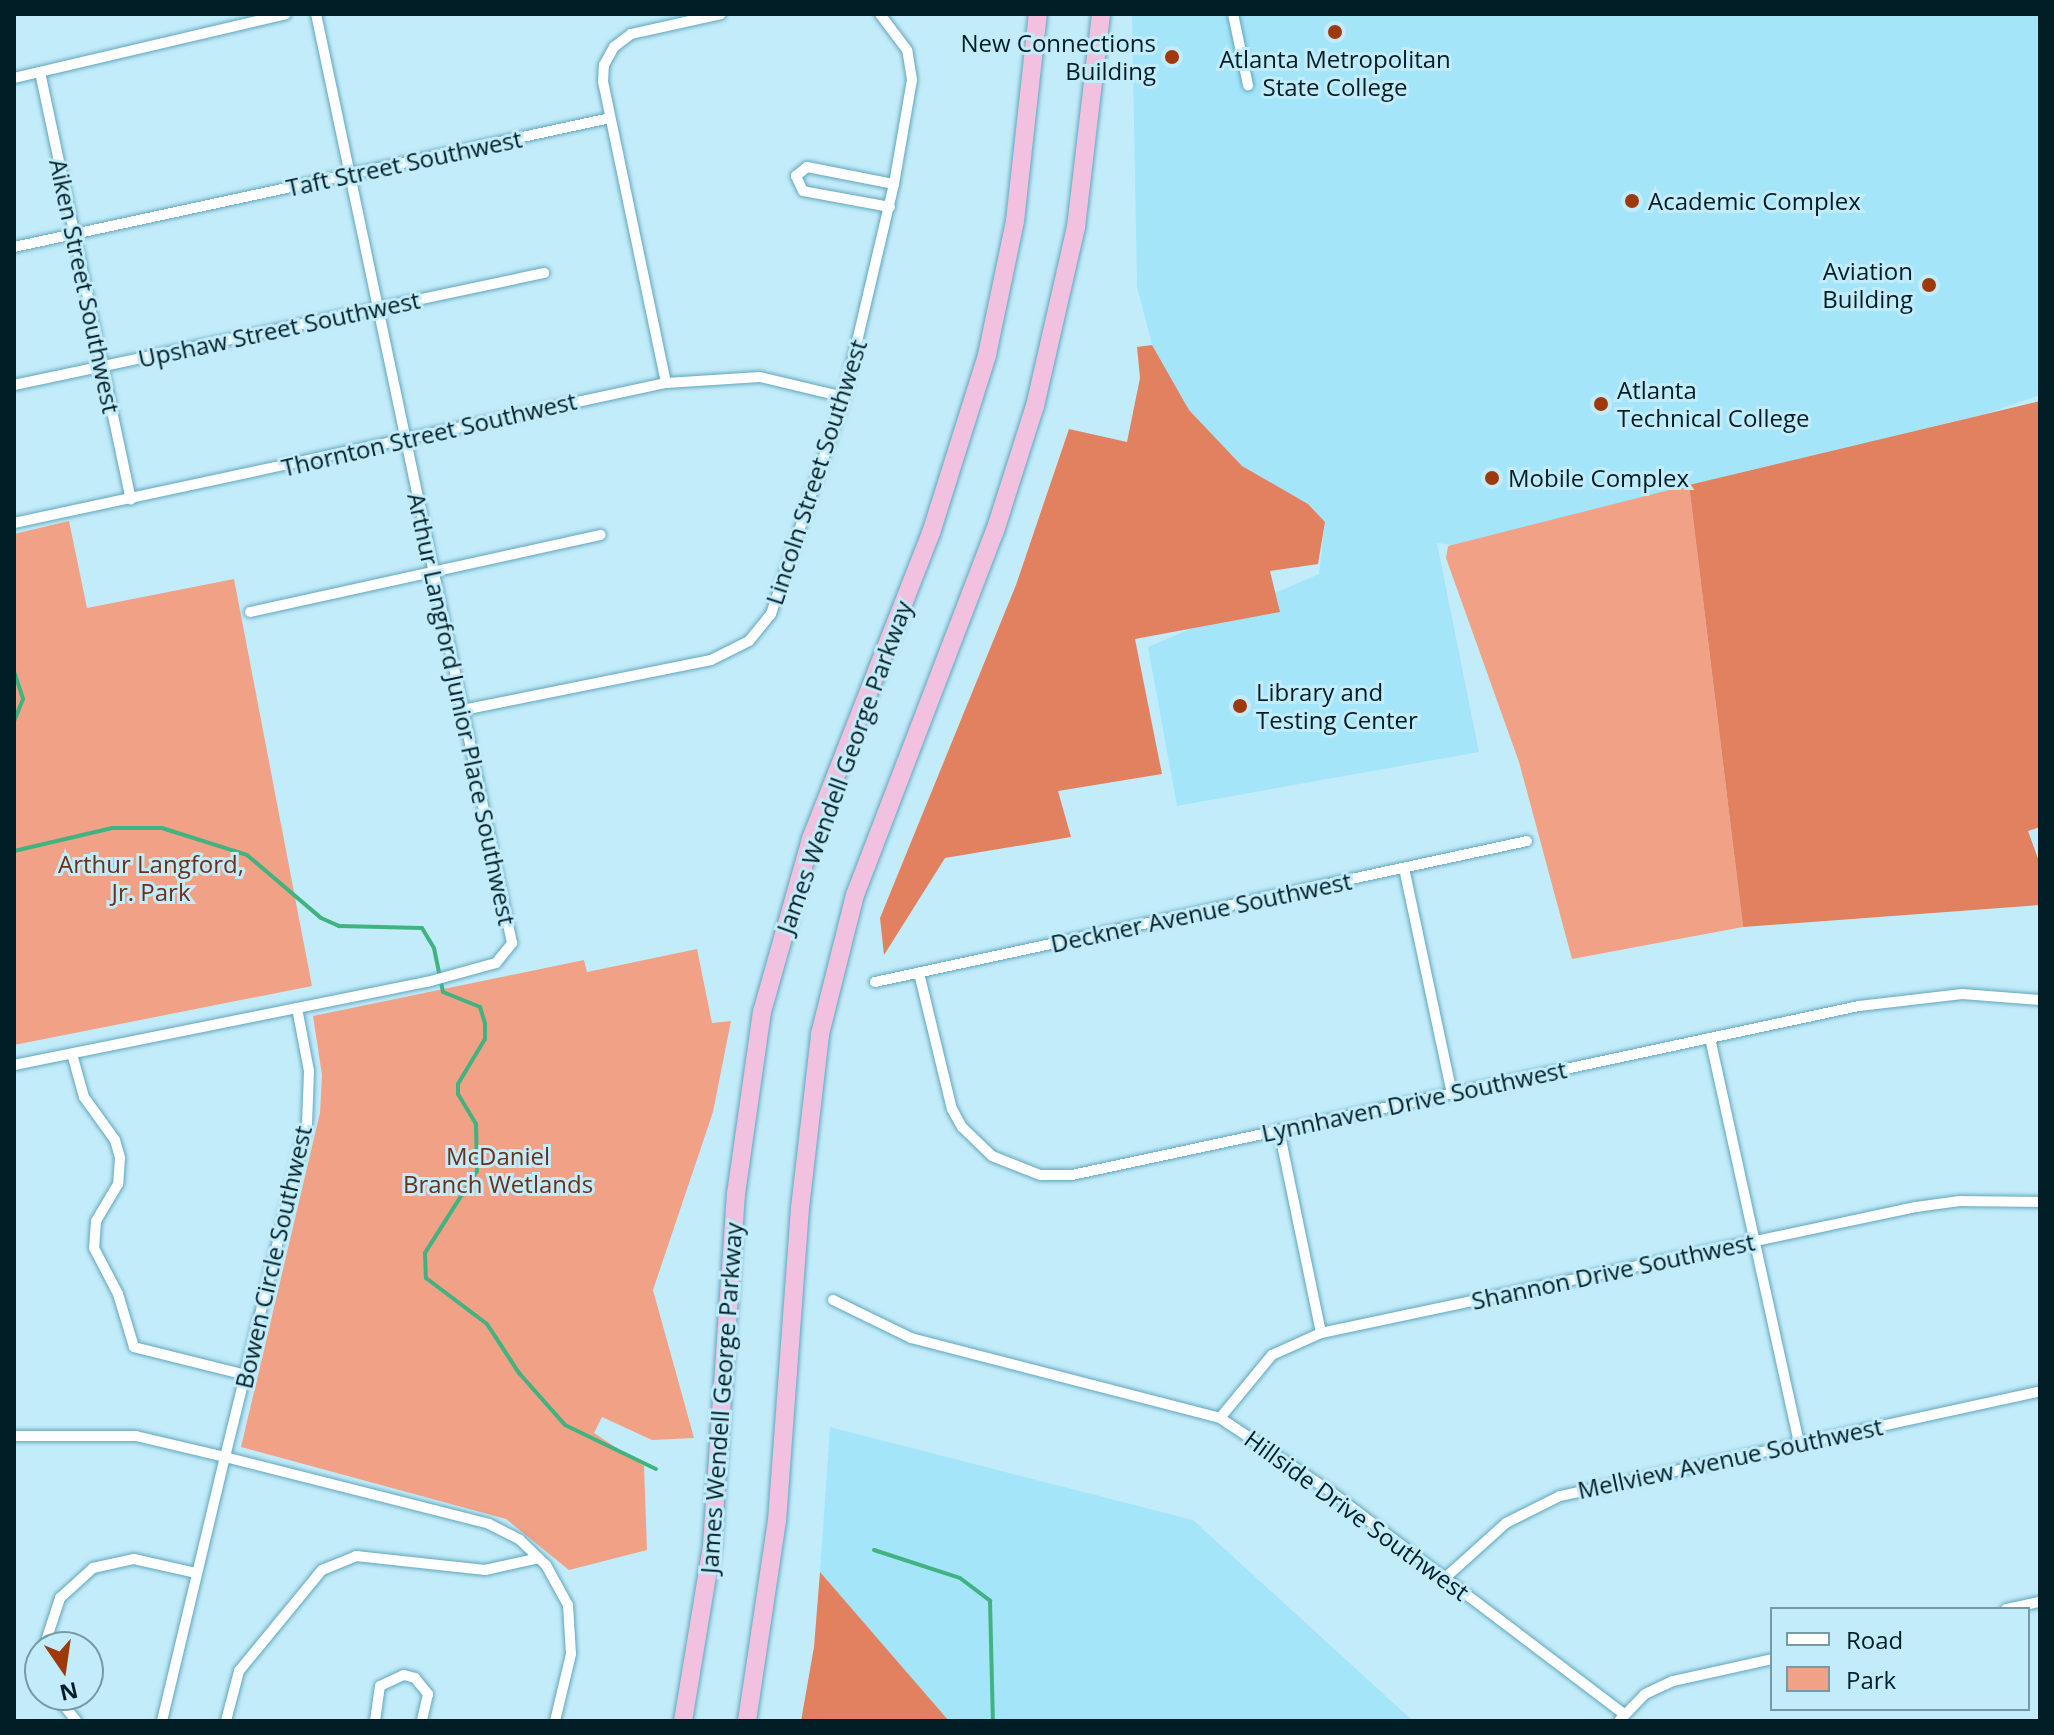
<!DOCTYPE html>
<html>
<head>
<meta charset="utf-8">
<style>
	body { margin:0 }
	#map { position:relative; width:2054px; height:1735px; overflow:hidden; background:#c3ecfa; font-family:"Open Sans",sans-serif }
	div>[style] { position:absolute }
	.built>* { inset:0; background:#a5e5fa }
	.green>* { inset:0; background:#f1a286 }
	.forest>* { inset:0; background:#e2815f }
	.stream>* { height:4px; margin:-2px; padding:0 2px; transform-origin:2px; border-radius:2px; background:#41b380 }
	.roads { filter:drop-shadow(0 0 2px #61a6bc) drop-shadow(0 0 2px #61a6bc) }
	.street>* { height:10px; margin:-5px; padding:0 5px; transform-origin:5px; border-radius:5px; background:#fff }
	.highway>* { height:18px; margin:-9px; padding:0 9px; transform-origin:9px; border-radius:9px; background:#f2c1e0 }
	.dots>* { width:22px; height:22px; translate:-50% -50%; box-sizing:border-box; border:4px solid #c3ecfa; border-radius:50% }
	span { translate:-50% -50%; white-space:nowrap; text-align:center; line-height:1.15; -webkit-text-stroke:6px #c3ecfa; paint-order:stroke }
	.poi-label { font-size:24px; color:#011e26 }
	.right { translate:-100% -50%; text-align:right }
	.left { translate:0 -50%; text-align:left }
	.street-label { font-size:24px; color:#011e26 }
	.park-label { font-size:24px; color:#6d2f18 }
	.frame { position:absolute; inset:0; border:16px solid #011e26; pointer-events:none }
	.legend { position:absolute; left:1770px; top:1607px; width:260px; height:104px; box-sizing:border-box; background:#c3ecfa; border:2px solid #759aa5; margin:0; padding:10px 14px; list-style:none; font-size:24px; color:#011e26 }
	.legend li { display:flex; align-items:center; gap:16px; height:40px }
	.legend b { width:40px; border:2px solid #759aa5 }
	.north { position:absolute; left:24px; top:1631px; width:80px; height:80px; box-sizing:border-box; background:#c3ecfa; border:2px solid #759aa5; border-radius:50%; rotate:167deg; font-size:22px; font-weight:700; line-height:32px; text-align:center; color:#011e26 }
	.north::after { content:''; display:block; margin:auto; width:28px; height:36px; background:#9e390c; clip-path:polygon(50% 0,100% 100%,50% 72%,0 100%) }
</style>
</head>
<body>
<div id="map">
	<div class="built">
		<div style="clip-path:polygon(1132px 14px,2040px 14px,2040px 395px,1988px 413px,1452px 545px,1437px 543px,1479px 752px,1177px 806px,1148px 647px,1319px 574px,1325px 522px,1308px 504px,1242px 466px,1189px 410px,1152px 345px,1137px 287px)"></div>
		<div style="clip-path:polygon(830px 1427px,1193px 1520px,1413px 1721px,949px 1721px,820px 1572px)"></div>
	</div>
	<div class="green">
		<div style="clip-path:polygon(1689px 485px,1743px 927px,1572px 959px,1519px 762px,1446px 558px,1448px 546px)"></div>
		<div style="clip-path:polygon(69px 521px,87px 608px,234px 579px,312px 986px,14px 1045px,14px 534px)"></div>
		<div style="clip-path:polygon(697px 949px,712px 1023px,731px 1021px,713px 1112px,653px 1290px,694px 1438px,652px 1440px,602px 1417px,594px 1433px,644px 1466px,647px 1550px,569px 1570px,506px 1519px,241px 1447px,320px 1113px,322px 1075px,313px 1016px,584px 960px,587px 972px)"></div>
	</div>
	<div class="forest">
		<div style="clip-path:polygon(1152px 345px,1189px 410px,1242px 466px,1308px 504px,1325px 522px,1318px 564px,1270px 571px,1280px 612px,1135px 639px,1162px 774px,1058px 791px,1071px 837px,945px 858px,884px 955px,880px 918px,1016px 585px,1069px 429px,1127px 442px,1140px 378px,1137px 347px)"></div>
		<div style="clip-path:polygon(2040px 401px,2040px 827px,2028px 831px,2040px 864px,2040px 905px,1743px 927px,1689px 485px)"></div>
		<div style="clip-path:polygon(820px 1572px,949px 1721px,801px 1721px,814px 1647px)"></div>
	</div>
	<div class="stream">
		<div style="left:14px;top:671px;width:29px;rotate:72deg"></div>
		<div style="left:23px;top:699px;width:24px;rotate:112deg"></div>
		<div style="left:14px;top:851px;width:101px;rotate:-13.2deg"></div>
		<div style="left:112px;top:828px;width:50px"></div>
		<div style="left:162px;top:828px;width:89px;rotate:17.6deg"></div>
		<div style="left:247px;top:855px;width:97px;rotate:40.4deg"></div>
		<div style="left:321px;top:918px;width:20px;rotate:24deg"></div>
		<div style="left:339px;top:926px;width:83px;rotate:1.4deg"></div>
		<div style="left:422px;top:928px;width:23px;rotate:59deg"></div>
		<div style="left:434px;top:948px;width:45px;rotate:78.4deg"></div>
		<div style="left:443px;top:992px;width:40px;rotate:22deg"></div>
		<div style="left:480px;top:1007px;width:17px;rotate:73deg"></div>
		<div style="left:485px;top:1023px;width:16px;rotate:90deg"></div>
		<div style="left:485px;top:1039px;width:52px;rotate:121deg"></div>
		<div style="left:458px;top:1084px;width:10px;rotate:90deg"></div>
		<div style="left:458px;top:1094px;width:35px;rotate:59deg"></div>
		<div style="left:476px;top:1124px;width:47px;rotate:88.8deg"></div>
		<div style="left:477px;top:1171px;width:97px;rotate:122.4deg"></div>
		<div style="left:425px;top:1253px;width:25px;rotate:88deg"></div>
		<div style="left:426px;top:1278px;width:76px;rotate:37deg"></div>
		<div style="left:487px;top:1324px;width:59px;rotate:56.9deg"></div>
		<div style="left:519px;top:1373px;width:69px;rotate:48.5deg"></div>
		<div style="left:565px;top:1425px;width:101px;rotate:25.8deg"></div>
		<div style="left:874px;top:1550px;width:90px;rotate:18deg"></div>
		<div style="left:960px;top:1578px;width:38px;rotate:37deg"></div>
		<div style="left:990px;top:1601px;width:120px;rotate:88.6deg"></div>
	</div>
	<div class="roads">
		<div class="street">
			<div style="left:1233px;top:14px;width:73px;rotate:78.1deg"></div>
			<div style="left:40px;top:72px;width:437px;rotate:78deg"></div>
			<div style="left:14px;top:78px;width:279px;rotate:-13.2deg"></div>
			<div style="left:890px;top:207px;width:88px;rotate:-169.6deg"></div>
			<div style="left:803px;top:191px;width:17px;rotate:-115deg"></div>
			<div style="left:796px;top:176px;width:14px;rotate:-39deg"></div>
			<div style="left:807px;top:167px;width:89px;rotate:11.1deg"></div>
			<div style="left:14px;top:247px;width:610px;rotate:-12.21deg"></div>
			<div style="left:666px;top:383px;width:308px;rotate:-101.8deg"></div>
			<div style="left:603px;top:82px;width:17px;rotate:-87deg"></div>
			<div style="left:604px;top:65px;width:21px;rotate:-61deg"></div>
			<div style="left:614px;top:47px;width:21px;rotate:-37deg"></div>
			<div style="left:631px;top:34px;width:92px;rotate:-12.5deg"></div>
			<div style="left:14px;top:385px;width:542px;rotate:-11.93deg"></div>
			<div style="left:14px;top:523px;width:667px;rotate:-12.12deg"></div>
			<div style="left:666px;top:383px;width:94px;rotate:-3.7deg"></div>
			<div style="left:760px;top:377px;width:86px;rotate:13.4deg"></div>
			<div style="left:250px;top:612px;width:359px;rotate:-12.4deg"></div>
			<div style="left:463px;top:710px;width:253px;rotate:-11.4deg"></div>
			<div style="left:711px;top:660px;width:42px;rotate:-26.6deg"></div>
			<div style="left:749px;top:641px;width:35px;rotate:-51deg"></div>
			<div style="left:771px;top:614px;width:229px;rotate:-71.4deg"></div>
			<div style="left:844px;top:397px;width:219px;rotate:-76.8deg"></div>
			<div style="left:894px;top:184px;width:106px;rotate:-80.2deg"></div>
			<div style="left:912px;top:80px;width:30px;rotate:-99deg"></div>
			<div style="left:907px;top:50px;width:45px;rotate:-126.9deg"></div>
			<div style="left:1404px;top:868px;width:230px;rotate:78deg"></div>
			<div style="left:919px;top:973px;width:140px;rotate:76.4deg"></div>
			<div style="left:952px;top:1109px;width:21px;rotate:61deg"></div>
			<div style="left:962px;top:1127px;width:42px;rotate:44deg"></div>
			<div style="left:992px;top:1156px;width:52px;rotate:21.6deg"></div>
			<div style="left:1040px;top:1175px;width:32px"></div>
			<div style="left:1072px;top:1175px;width:805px;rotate:-12.12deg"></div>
			<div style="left:1859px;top:1006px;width:104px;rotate:-6.6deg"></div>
			<div style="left:1962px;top:994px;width:78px;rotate:4.4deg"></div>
			<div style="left:875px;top:982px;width:667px;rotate:-12.2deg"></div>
			<div style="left:1710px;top:1038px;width:414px;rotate:77.6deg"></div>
			<div style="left:72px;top:1054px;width:45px;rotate:74.4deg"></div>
			<div style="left:84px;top:1097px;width:53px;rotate:54.2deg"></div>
			<div style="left:115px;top:1140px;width:19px;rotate:74deg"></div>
			<div style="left:120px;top:1158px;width:26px;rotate:94deg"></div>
			<div style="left:118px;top:1184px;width:43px;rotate:120.7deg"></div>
			<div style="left:96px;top:1221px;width:27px;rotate:94deg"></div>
			<div style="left:94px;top:1248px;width:52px;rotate:62.4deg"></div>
			<div style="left:118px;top:1294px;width:55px;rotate:73.2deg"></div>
			<div style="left:134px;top:1347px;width:115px;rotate:14deg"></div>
			<div style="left:14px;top:1065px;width:421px;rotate:-11.4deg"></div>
			<div style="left:427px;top:982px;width:72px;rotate:-15.4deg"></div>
			<div style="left:496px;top:963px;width:26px;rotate:-51deg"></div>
			<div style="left:512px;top:943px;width:949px;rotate:-101.91deg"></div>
			<div style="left:1279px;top:1130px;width:207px;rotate:78.3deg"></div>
			<div style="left:833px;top:1300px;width:87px;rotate:26deg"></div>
			<div style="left:911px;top:1338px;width:319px;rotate:14.5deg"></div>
			<div style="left:1220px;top:1418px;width:132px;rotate:33.6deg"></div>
			<div style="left:1330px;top:1491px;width:369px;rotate:37.2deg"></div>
			<div style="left:1220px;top:1418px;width:82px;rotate:-50.5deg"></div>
			<div style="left:1272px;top:1355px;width:54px;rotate:-24.2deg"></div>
			<div style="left:1321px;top:1333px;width:608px;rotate:-11.96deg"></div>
			<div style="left:1916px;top:1207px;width:44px;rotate:-7.8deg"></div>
			<div style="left:1960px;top:1201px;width:80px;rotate:0.7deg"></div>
			<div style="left:14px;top:1436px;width:122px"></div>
			<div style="left:136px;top:1436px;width:91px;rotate:13.3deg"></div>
			<div style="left:225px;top:1457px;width:343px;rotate:-76.2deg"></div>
			<div style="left:307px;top:1124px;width:53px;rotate:-87.8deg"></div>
			<div style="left:309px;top:1071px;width:64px;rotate:-100.8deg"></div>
			<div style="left:1445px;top:1578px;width:82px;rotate:-42deg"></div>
			<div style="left:1506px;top:1523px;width:60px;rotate:-26.6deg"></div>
			<div style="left:1560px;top:1496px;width:491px;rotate:-12.3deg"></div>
			<div style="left:2006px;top:1609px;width:35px;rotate:-12deg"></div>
			<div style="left:44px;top:1647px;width:52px;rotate:-71.9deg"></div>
			<div style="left:60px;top:1598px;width:45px;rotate:-42.3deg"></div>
			<div style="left:93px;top:1568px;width:42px;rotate:-12.4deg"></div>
			<div style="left:134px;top:1559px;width:64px;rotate:12.7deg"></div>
			<div style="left:56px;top:1695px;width:33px;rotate:52deg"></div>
			<div style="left:162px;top:1721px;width:271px;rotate:-76.6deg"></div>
			<div style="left:225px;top:1457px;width:272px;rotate:14.2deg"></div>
			<div style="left:489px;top:1524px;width:35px;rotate:27deg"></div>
			<div style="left:520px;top:1540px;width:36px;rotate:44deg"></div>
			<div style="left:546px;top:1565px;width:46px;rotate:61.2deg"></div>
			<div style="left:568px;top:1605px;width:49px;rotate:86.5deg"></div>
			<div style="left:571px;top:1654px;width:69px;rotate:103.4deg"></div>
			<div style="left:226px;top:1721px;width:52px;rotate:-75.4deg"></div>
			<div style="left:239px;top:1671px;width:131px;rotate:-50.6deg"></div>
			<div style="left:322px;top:1570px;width:37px;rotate:-22deg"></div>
			<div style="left:356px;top:1556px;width:130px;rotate:6.2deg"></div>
			<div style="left:485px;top:1570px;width:55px;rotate:-12.5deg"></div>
			<div style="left:375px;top:1721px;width:35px;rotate:-82deg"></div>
			<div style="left:380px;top:1686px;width:26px;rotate:-25deg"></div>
			<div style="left:404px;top:1675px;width:11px;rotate:15deg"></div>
			<div style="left:415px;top:1678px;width:21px;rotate:51deg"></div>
			<div style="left:428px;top:1694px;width:28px;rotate:103deg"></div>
			<div style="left:1619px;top:1721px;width:37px;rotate:-46deg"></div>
			<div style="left:1645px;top:1694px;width:31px;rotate:-25deg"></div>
			<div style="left:1673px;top:1681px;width:101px;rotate:-12.5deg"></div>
		</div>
		<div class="highway">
			<div style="left:683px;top:1721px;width:178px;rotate:-80.6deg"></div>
			<div style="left:712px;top:1545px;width:352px;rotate:-86.1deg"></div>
			<div style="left:736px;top:1194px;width:184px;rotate:-81.9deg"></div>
			<div style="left:762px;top:1012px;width:180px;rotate:-74.2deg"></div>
			<div style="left:811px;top:839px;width:329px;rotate:-68.6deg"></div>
			<div style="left:931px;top:533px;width:187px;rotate:-72.5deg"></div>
			<div style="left:987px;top:355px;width:137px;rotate:-78.2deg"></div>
			<div style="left:1015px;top:221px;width:208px;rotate:-83.7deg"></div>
			<div style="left:747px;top:1721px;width:202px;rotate:-81.5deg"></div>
			<div style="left:777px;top:1521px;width:314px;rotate:-85.8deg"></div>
			<div style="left:800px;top:1208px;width:175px;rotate:-83.4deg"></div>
			<div style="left:820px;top:1034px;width:143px;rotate:-75.9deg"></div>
			<div style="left:855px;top:895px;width:390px;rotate:-69deg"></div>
			<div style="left:995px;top:531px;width:131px;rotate:-72.3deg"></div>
			<div style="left:1035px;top:406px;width:184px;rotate:-77.1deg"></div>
			<div style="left:1076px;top:227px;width:214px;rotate:-83.3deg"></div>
		</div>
	</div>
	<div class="dots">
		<div style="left:1335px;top:32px;background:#9e390c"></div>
		<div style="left:1172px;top:57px;background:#9e390c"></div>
		<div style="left:1632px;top:201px;background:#9e390c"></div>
		<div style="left:1929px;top:285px;background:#9e390c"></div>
		<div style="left:1601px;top:404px;background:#9e390c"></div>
		<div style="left:1492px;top:478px;background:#9e390c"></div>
		<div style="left:1240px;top:706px;background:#9e390c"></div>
	</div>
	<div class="poi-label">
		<span class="right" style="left:1156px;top:57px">New Connections<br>Building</span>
		<span style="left:1335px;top:73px">Atlanta Metropolitan<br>State College</span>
		<span class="left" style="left:1648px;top:201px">Academic Complex</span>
		<span class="right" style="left:1913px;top:285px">Aviation<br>Building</span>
		<span class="left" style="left:1617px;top:404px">Atlanta<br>Technical College</span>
		<span class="left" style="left:1508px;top:478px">Mobile Complex</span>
		<span class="left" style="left:1256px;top:706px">Library and<br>Testing Center</span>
	</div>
	<div class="street-label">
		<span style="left:404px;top:163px;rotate:-12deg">Taft Street Southwest</span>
		<span style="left:85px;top:286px;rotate:78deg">Aiken Street Southwest</span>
		<span style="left:279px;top:329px;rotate:-12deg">Upshaw Street Southwest</span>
		<span style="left:429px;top:434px;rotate:-13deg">Thornton Street Southwest</span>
		<span style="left:816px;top:472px;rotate:-72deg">Lincoln Street Southwest</span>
		<span style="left:462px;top:709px;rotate:78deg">Arthur Langford Junior Place Southwest</span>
		<span style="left:844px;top:767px;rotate:-70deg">James Wendell George Parkway</span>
		<span style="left:1201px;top:912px;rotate:-12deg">Deckner Avenue Southwest</span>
		<span style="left:1414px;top:1101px;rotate:-12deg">Lynnhaven Drive Southwest</span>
		<span style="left:273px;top:1257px;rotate:-77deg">Bowen Circle Southwest</span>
		<span style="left:1613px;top:1271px;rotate:-12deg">Shannon Drive Southwest</span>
		<span style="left:721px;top:1398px;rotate:-86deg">James Wendell George Parkway</span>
		<span style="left:1730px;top:1458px;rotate:-12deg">Mellview Avenue Southwest</span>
		<span style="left:1357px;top:1515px;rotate:36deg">Hillside Drive Southwest</span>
	</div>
	<div class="park-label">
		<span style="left:151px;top:878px">Arthur Langford,<br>Jr. Park</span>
		<span style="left:498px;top:1170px">McDaniel<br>Branch Wetlands</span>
	</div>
	<div class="frame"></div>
	<ul class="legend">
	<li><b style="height:10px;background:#fff"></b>Road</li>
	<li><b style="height:22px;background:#f1a286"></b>Park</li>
	</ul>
	<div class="north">N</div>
</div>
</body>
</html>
